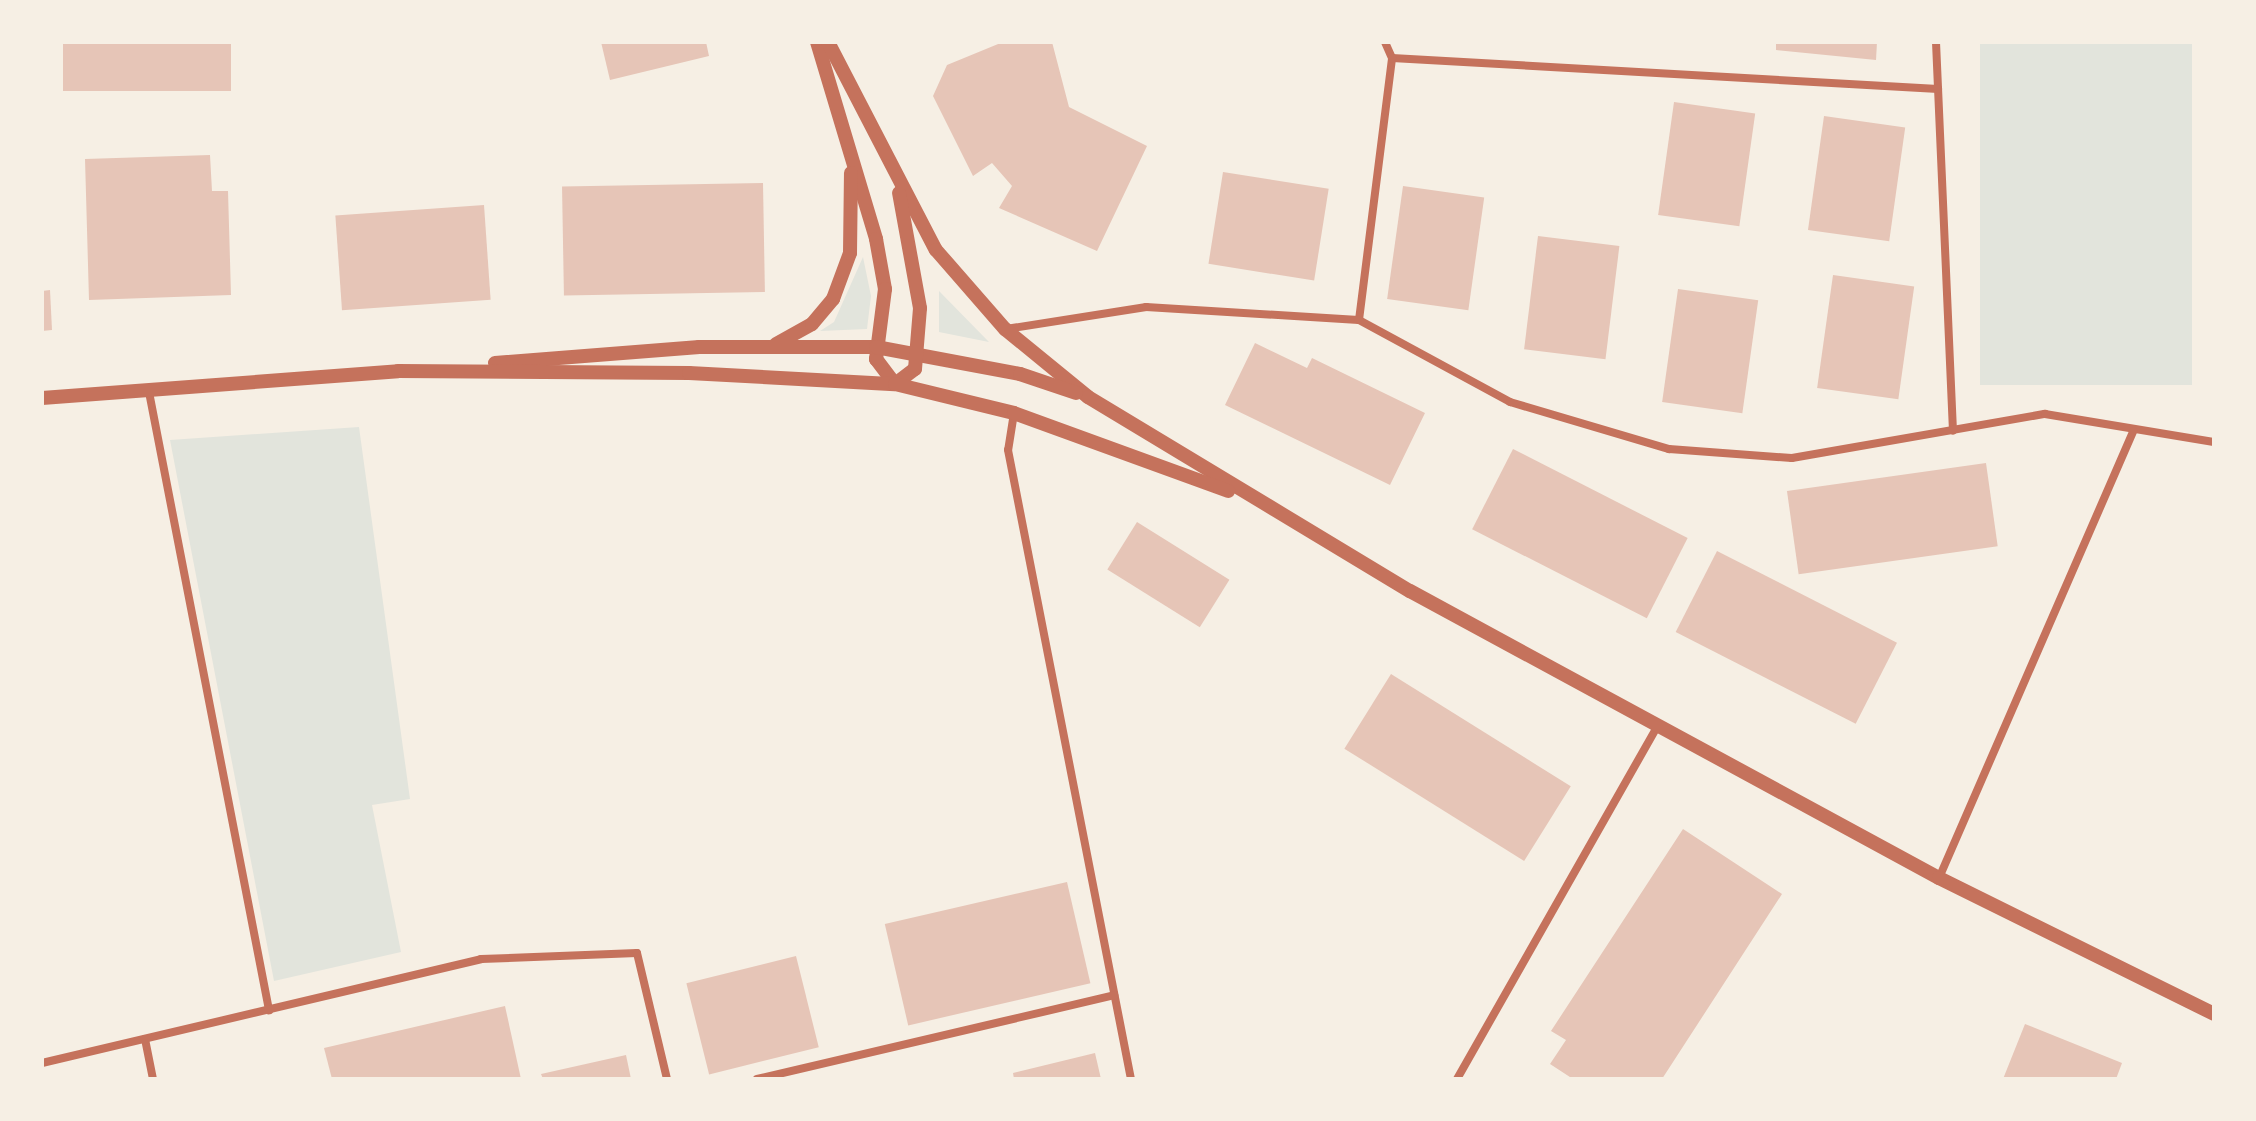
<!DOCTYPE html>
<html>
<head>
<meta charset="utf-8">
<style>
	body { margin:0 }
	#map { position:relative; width:2256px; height:1121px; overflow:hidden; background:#f6efe4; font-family:Arial,sans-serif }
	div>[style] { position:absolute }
	.green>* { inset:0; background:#e2e4dc; transform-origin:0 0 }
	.building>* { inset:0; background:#e6c5b7; transform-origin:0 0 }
	.minor>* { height:8px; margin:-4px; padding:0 4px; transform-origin:4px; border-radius:4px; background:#c5725c }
	.tertiary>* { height:14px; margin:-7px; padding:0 7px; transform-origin:7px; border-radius:7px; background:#c5725c }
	span { translate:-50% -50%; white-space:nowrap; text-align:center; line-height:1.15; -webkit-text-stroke:6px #f6efe4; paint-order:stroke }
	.frame { position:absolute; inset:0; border:44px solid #f6efe4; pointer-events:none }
</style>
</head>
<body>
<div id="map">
	<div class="green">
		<div style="left:1980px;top:42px;width:212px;height:343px"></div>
		<div style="clip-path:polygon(863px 257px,871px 296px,867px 329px,820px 331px,834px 322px)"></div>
		<div style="clip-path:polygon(939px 291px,989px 342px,939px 332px)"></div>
		<div style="clip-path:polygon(359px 427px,410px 799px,372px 805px,401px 952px,274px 981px,170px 440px)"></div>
	</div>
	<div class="building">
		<div style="left:63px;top:42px;width:168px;height:49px"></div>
		<div style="clip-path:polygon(601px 42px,706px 42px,709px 56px,610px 80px)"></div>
		<div style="clip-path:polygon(1003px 42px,1052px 42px,1069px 107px,1147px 146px,1097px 251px,999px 208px,1012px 186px,992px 163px,973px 176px,933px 96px,947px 65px)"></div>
		<div style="clip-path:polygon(1776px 42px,1877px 42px,1876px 60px,1776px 50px)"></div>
		<div style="left:1674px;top:102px;width:82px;height:114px;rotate:8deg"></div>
		<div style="left:1824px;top:116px;width:82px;height:115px;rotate:8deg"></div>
		<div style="clip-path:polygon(210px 155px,212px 191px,228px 191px,231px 295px,89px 300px,85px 159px)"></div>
		<div style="left:1223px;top:172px;width:107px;height:93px;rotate:9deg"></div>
		<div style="left:763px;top:183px;width:109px;height:201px;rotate:89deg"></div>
		<div style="left:1403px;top:186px;width:82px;height:114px;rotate:8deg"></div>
		<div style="left:484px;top:205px;width:95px;height:149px;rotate:86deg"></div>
		<div style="left:1538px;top:236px;width:82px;height:114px;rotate:7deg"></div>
		<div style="left:1833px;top:275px;width:82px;height:114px;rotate:8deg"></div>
		<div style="left:1678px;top:289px;width:81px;height:114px;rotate:8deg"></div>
		<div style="clip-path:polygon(50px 290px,52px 330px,42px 331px,42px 291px)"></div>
		<div style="clip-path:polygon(1255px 343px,1307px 368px,1312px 358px,1425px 413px,1390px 485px,1225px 405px)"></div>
		<div style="left:1513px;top:449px;width:196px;height:90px;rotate:27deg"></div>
		<div style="left:1986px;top:463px;width:84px;height:201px;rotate:82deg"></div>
		<div style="left:1137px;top:522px;width:109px;height:56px;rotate:32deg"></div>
		<div style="left:1717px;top:551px;width:202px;height:91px;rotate:27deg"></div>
		<div style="left:1391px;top:674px;width:212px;height:88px;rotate:32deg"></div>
		<div style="clip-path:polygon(1683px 829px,1782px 894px,1662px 1079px,1573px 1079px,1550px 1064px,1566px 1040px,1551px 1031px)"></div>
		<div style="left:1067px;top:882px;width:104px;height:187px;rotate:77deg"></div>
		<div style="left:796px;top:956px;width:94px;height:113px;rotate:76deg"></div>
		<div style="clip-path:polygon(505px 1006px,521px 1079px,332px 1079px,324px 1048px)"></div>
		<div style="clip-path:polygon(2025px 1024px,2122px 1063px,2116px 1079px,2003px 1079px)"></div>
		<div style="clip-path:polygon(1095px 1053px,1101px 1079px,1014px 1079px,1013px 1073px)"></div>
		<div style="clip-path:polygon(626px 1055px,631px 1079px,543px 1079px,541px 1074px)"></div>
	</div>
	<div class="minor">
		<div style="left:1936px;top:42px;width:389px;rotate:87.5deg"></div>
		<div style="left:1392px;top:58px;width:547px;rotate:3.25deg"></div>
		<div style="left:1359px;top:320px;width:264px;rotate:-82.8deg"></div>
		<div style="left:1392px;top:58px;width:17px;rotate:-114deg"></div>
		<div style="left:1006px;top:329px;width:142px;rotate:-8.9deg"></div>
		<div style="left:1146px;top:307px;width:213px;rotate:3.5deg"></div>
		<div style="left:1359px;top:320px;width:172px;rotate:28.5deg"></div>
		<div style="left:1510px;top:402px;width:166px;rotate:16.5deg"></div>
		<div style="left:1669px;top:449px;width:123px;rotate:4.2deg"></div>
		<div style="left:1792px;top:458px;width:257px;rotate:-9.9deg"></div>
		<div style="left:2045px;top:414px;width:171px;rotate:9.4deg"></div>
		<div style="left:149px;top:392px;width:630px;rotate:79.01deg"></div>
		<div style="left:1014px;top:413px;width:37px;rotate:99deg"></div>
		<div style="left:1008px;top:450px;width:641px;rotate:78.94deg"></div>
		<div style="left:1939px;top:878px;width:487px;rotate:-66.5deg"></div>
		<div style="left:145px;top:1039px;width:41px;rotate:78.7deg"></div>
		<div style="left:42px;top:1063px;width:451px;rotate:-13.3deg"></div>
		<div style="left:481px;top:959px;width:156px;rotate:-2.2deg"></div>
		<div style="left:637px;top:953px;width:130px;rotate:76.6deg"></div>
		<div style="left:757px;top:1079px;width:367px;rotate:-13.2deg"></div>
		<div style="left:1457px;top:1079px;width:407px;rotate:-60.4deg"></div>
	</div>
	<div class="tertiary">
		<div style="left:817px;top:42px;width:206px;rotate:73.3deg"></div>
		<div style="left:876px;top:239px;width:51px;rotate:79.8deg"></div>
		<div style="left:885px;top:289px;width:71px;rotate:97.3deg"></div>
		<div style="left:876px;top:359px;width:31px;rotate:53deg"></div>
		<div style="left:828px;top:42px;width:234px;rotate:62.6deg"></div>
		<div style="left:936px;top:250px;width:105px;rotate:48.9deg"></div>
		<div style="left:1005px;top:329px;width:107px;rotate:39.3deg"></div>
		<div style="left:1088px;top:397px;width:376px;rotate:31.1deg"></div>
		<div style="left:1410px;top:591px;width:602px;rotate:28.48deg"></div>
		<div style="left:1939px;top:878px;width:307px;rotate:26.3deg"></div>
		<div style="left:776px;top:344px;width:41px;rotate:-29.1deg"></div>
		<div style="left:812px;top:324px;width:33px;rotate:-50deg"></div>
		<div style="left:833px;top:299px;width:49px;rotate:-69.7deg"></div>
		<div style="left:850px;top:253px;width:80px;rotate:-89.3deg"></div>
		<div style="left:495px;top:363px;width:205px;rotate:-4.5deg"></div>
		<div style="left:699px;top:347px;width:177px"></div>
		<div style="left:876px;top:347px;width:147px;rotate:10.6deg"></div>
		<div style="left:1020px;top:374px;width:59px;rotate:18.7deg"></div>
		<div style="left:895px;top:384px;width:25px;rotate:-37deg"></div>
		<div style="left:915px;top:369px;width:61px;rotate:-85.3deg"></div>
		<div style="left:920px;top:308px;width:117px;rotate:-100.3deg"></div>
		<div style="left:42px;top:398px;width:357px;rotate:-4.3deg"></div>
		<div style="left:398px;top:371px;width:291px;rotate:0.4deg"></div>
		<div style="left:689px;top:373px;width:206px;rotate:3.1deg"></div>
		<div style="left:895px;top:384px;width:122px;rotate:13.7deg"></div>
		<div style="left:1014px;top:413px;width:228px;rotate:20deg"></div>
	</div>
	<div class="frame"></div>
</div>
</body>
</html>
